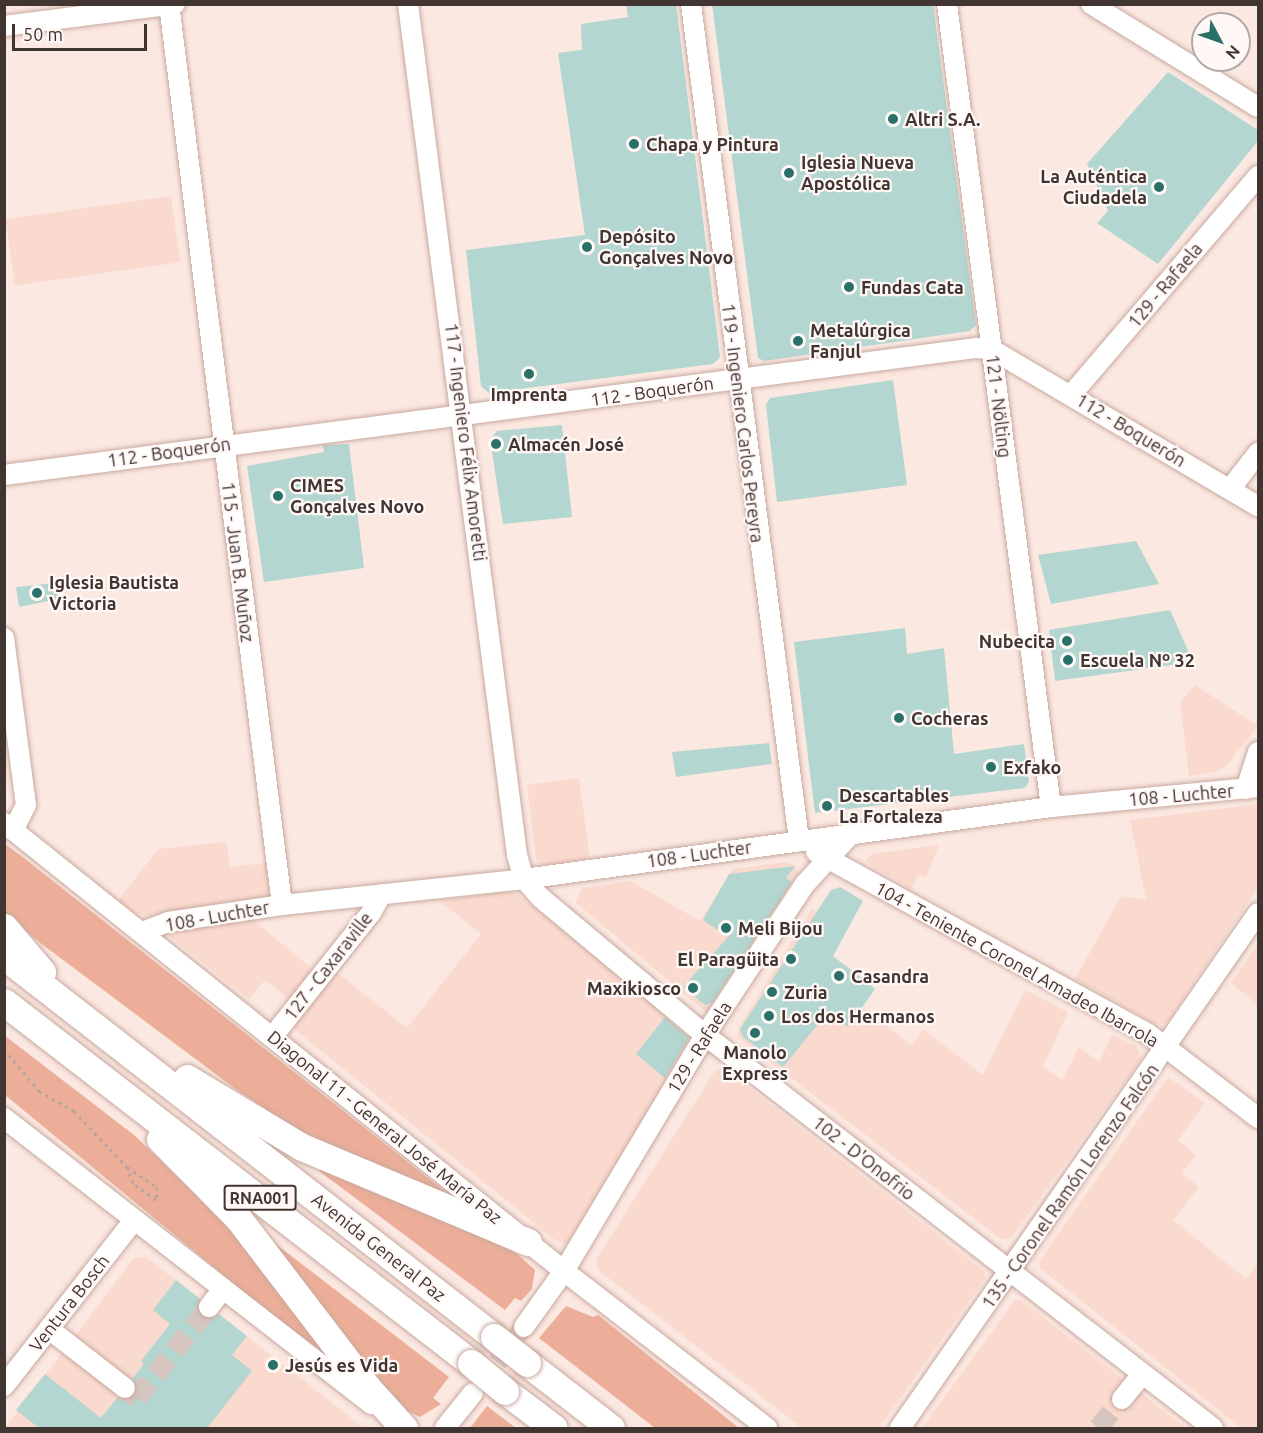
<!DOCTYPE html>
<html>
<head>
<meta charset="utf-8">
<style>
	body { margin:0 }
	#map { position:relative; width:1263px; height:1433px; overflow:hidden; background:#fbe8e1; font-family:Ubuntu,sans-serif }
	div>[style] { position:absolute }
	.built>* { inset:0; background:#fadacf; transform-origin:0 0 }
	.green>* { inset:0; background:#ecae98 }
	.building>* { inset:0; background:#b3d6d0 }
	.minor-tunnel>* { height:20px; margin-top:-10px; transform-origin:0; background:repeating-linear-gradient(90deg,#d6c4be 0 20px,transparent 0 30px) }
	.path>* { height:3px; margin-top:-1.5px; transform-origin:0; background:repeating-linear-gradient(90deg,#b5a59f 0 3px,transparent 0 7.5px) }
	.roads { filter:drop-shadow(0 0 2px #c8a99f) drop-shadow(0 0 2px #c8a99f) }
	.minor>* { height:20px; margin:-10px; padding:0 10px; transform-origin:10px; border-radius:10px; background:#fff }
	.highway>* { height:27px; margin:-13.5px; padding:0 13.5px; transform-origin:13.5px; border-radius:13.5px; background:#fff }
	.bridges { filter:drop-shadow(0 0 2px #c8a99f) drop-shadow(0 0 2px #c8a99f) }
	.highway-bridge>* { height:27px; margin:-13.5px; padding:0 13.5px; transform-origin:13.5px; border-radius:13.5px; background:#fff }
	.dots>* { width:16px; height:16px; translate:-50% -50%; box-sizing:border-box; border:3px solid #fff8f6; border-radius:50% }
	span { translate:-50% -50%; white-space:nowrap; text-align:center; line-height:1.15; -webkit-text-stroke:4.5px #fff8f6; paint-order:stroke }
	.shield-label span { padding:2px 4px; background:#fff8f6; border:2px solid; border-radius:4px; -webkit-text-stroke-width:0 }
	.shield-label { font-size:16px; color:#413531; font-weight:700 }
	.poi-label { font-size:18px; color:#413531; font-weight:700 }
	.left { translate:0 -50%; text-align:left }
	.right { translate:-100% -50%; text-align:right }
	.street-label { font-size:18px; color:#413531 }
	.frame { position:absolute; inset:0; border:6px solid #413531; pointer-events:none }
	.north { position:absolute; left:1191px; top:12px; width:60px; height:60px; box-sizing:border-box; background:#fff8f6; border:2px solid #b3aaa7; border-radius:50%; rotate:131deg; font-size:16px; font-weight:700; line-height:24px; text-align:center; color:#413531 }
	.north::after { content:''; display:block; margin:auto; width:21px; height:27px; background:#297168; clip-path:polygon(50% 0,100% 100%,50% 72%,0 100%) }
	.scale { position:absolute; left:12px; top:24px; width:135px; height:27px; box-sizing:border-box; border:3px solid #413531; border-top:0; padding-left:8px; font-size:18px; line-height:21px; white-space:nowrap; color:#413531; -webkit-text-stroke:4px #fff8f6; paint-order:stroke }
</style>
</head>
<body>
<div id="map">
	<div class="built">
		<div style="left:171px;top:196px;width:67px;height:167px;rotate:82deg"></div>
		<div style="clip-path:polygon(1195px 685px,1258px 726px,1226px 766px,1217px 772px,1189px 776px,1180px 703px)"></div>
		<div style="clip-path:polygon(579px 778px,590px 859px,543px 865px,536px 859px,527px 785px)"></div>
		<div style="clip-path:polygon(1258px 804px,1258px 887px,1167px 1023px,1156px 1024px,1075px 979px,1121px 896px,1146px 900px,1130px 820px)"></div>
		<div style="clip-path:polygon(226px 842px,230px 867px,274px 862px,279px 891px,270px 900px,147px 916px,129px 911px,117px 902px,158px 849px)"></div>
		<div style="clip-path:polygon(939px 845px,926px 877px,918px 875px,911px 889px,868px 864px,866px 859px,872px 854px)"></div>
		<div style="clip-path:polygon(784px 862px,795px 865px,798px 873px,716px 1005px,706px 1012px,576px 903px,582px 888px,631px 881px,700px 921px,733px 869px)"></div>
		<div style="clip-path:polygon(508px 891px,519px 895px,687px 1030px,692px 1039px,567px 1244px,555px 1240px,294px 1029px,294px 1024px,335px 971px,407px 1028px,481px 934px,440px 901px)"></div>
		<div style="clip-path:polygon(812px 909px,844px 934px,832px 956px,869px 981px,856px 1002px,911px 1045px,924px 1030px,983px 1075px,1025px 990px,1068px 1012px,1043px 1066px,1062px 1080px,1079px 1047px,1099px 1062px,1112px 1035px,1137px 1046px,1141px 1059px,1011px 1238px,1001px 1239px,738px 1037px,739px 1027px)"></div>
		<div style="clip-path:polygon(247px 915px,316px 972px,293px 1002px,265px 980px,249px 999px,169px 936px,176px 928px)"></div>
		<div style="clip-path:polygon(1258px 944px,1258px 1005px,1231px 983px)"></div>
		<div style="clip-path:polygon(724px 1068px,985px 1272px,985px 1279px,879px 1428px,802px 1428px,598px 1270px,596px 1260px,716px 1069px)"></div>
		<div style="clip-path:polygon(1168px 1077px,1205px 1103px,1178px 1140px,1196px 1155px,1182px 1173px,1199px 1187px,1173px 1220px,1246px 1279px,1258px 1263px,1258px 1428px,1241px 1428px,1040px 1268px,1041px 1259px)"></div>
		<div style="clip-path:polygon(146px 1257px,364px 1428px,5px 1428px,134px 1258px)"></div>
		<div style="clip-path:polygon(1015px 1300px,1021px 1300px,1186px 1428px,922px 1428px)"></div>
	</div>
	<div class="green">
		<div style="clip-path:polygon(4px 843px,29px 862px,457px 1201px,320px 1146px,237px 1090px,39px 942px,5px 913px)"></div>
		<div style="clip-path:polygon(4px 1035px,134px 1135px,237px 1234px,336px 1368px,5px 1095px)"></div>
		<div style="clip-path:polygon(323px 1167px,472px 1230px,516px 1253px,535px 1270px,532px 1289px,521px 1301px,515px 1298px,505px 1310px,319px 1171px)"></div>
		<div style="clip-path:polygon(260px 1232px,449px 1377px,433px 1398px,441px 1404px,420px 1417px,400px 1408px)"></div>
		<div style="clip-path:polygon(566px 1306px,593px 1317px,598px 1315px,739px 1428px,655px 1428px,539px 1338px)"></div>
		<div style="clip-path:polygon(487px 1406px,516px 1428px,470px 1428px)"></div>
	</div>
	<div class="building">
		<div style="clip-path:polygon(626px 4px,676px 4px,720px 357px,713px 364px,489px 393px,481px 386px,466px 250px,585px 235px,558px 53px,582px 50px,581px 24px,628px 17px)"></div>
		<div style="clip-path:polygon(712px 4px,933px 4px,976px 325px,970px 331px,764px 361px,758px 358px)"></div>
		<div style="clip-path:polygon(1168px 72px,1258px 130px,1258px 141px,1158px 264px,1097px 223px,1108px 211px,1087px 164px)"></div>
		<div style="clip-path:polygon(893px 380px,907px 485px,777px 502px,766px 405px,770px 398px)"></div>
		<div style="clip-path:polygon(562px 425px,572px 517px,503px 524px,490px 439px,497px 431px)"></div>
		<div style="clip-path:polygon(349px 444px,364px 568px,264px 582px,247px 466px,324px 452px,323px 445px)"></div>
		<div style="clip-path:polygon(1136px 541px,1159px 584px,1051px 604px,1038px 555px)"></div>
		<div style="clip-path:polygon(56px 583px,58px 599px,19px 607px,16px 587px)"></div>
		<div style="clip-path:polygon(1170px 610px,1193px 662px,1055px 681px,1049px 630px)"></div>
		<div style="clip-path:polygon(905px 628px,907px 654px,944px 648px,954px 754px,1024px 744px,1029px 781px,1025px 788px,815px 813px,794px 642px)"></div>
		<div style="clip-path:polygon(769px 743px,772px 764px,676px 777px,672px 752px)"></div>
		<div style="clip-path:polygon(795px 866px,786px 878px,792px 882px,712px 1003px,705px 1005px,683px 987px,728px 937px,703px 920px,729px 874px)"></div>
		<div style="clip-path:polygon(840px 887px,863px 901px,833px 956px,875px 989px,848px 1027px,828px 1012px,783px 1067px,743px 1037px,740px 1029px,831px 890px)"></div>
		<div style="clip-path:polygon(665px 1017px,689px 1038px,665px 1078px,636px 1054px)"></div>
		<div style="clip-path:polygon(176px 1280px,200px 1299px,198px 1311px,202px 1317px,213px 1318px,219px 1314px,247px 1336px,232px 1355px,252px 1371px,207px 1428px,39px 1428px,16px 1410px,45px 1374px,101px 1418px,118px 1397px,124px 1400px,134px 1396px,137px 1389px,132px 1379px,144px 1364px,141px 1361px,170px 1324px,153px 1310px)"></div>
	</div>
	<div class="minor-tunnel">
		<div style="left:479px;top:1386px;width:74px;rotate:-52.7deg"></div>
		<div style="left:125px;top:1388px;width:16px;rotate:40deg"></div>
		<div style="left:137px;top:1398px;width:116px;rotate:-51.6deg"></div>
		<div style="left:1098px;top:1428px;width:38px;rotate:-50deg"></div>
	</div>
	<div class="path">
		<div style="left:4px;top:1049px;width:55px;rotate:50.2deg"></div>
		<div style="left:39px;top:1091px;width:40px;rotate:29.7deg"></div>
		<div style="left:74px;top:1111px;width:77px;rotate:46.6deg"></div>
		<div style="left:127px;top:1167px;width:36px;rotate:34deg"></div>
		<div style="left:157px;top:1187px;width:13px;rotate:94deg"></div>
		<div style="left:156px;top:1200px;width:29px;rotate:-144deg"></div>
		<div style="left:133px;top:1183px;width:17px;rotate:-111deg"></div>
	</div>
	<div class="roads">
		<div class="minor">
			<div style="left:169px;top:4px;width:908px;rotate:82.85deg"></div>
			<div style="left:408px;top:4px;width:858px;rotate:82.7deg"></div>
			<div style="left:517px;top:855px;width:25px;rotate:74deg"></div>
			<div style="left:524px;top:879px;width:25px;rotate:48deg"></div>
			<div style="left:541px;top:898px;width:214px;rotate:39.9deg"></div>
			<div style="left:705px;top:1035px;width:642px;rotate:37.73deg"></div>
			<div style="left:691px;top:4px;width:843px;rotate:82.64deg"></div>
			<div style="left:947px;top:4px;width:810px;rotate:82.62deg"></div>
			<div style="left:1091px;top:4px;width:196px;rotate:31.7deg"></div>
			<div style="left:4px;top:26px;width:172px;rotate:-7.3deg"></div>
			<div style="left:1072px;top:394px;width:287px;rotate:-49.5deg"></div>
			<div style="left:4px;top:475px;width:979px;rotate:-7.45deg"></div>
			<div style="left:975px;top:348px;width:16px;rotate:4deg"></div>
			<div style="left:991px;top:349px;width:310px;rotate:30.5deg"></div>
			<div style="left:1230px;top:489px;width:46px;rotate:-52.1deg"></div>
			<div style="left:4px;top:638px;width:168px;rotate:82.5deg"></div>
			<div style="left:26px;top:805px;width:28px;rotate:117deg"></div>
			<div style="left:13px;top:830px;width:9px;rotate:-162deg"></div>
			<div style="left:1246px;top:789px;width:39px;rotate:-72deg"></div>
			<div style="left:4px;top:823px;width:717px;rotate:38.66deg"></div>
			<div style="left:564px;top:1271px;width:257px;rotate:37.7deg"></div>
			<div style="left:816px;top:852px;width:377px;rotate:28.7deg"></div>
			<div style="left:1147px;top:1033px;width:140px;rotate:37.4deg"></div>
			<div style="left:142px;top:932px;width:28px;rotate:-21deg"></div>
			<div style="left:168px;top:922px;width:115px;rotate:-8.5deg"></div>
			<div style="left:282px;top:905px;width:243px;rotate:-6.1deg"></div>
			<div style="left:524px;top:879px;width:532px;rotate:-7.78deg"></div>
			<div style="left:1051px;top:807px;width:208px;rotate:-5.5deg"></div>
			<div style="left:273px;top:1036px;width:157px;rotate:-51.5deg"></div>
			<div style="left:371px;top:913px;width:21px;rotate:-61deg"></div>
			<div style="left:4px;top:1118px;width:466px;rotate:37.9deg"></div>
			<div style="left:209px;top:1307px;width:23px;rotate:-52deg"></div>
			<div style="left:524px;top:1327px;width:69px;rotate:-54.5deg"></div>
			<div style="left:564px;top:1271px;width:275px;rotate:-59.1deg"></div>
			<div style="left:705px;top:1035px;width:181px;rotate:-56.5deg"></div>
			<div style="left:805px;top:884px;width:67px;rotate:-47.4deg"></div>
			<div style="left:49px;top:1329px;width:96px;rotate:37.8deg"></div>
			<div style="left:4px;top:1386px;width:211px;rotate:-51.9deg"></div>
			<div style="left:1122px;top:1399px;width:32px;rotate:-51deg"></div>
			<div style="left:445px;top:1428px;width:45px;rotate:-51.3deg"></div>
			<div style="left:900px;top:1428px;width:627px;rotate:-55.2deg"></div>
		</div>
		<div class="highway">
			<div style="left:4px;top:927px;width:59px;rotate:49.8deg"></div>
			<div style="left:4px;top:956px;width:621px;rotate:37.87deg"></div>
			<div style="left:4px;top:1002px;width:590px;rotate:37.7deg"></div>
			<div style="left:187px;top:1078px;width:134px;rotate:31deg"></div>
			<div style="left:302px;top:1147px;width:245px;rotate:22.8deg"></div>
			<div style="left:160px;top:1139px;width:111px;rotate:45.4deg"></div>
			<div style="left:238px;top:1218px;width:213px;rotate:52.6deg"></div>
			<div style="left:367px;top:1387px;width:55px;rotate:47.9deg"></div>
			<div style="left:527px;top:1363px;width:106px;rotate:37.7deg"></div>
			<div style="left:505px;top:1391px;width:61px;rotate:37.1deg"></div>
		</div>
	</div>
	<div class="bridges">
		<div class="highway-bridge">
			<div style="left:494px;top:1337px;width:42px;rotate:38.2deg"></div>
			<div style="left:471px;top:1363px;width:44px;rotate:39.5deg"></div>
		</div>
	</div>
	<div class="dots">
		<div style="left:893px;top:119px;background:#297168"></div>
		<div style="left:634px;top:144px;background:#297168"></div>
		<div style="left:789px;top:173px;background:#297168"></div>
		<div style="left:1159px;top:187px;background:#297168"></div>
		<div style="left:587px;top:247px;background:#297168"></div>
		<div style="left:849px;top:287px;background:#297168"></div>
		<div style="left:798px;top:341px;background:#297168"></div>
		<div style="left:529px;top:374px;background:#297168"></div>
		<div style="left:496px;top:444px;background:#297168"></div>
		<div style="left:278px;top:496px;background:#297168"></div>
		<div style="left:37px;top:593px;background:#297168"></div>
		<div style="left:1067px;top:641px;background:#297168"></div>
		<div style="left:1068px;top:660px;background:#297168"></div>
		<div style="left:899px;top:718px;background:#297168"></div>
		<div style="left:991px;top:767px;background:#297168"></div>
		<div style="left:827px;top:806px;background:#297168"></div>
		<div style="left:726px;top:928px;background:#297168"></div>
		<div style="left:791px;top:959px;background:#297168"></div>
		<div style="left:839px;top:976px;background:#297168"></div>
		<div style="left:693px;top:988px;background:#297168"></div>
		<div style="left:772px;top:992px;background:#297168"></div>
		<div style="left:769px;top:1016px;background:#297168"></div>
		<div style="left:755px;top:1033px;background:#297168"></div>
		<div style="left:273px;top:1365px;background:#297168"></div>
	</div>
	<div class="shield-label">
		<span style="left:260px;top:1198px">RNA001</span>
	</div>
	<div class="poi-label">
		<span class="left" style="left:905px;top:119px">Altri S.A.</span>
		<span class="left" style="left:646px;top:144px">Chapa y Pintura</span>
		<span class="left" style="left:801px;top:173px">Iglesia Nueva<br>Apostólica</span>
		<span class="right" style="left:1147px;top:187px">La Auténtica<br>Ciudadela</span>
		<span class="left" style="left:599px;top:247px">Depósito<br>Gonçalves Novo</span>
		<span class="left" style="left:861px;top:287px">Fundas Cata</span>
		<span class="left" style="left:810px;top:341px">Metalúrgica<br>Fanjul</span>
		<span style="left:529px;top:394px">Imprenta</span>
		<span class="left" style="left:508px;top:444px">Almacén José</span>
		<span class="left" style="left:290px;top:496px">CIMES<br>Gonçalves Novo</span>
		<span class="left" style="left:49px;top:593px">Iglesia Bautista<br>Victoria</span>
		<span class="right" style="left:1055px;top:641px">Nubecita</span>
		<span class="left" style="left:1080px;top:660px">Escuela Nº 32</span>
		<span class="left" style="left:911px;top:718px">Cocheras</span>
		<span class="left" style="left:1003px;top:767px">Exfako</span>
		<span class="left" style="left:839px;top:806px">Descartables<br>La Fortaleza</span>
		<span class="left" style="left:738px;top:928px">Meli Bijou</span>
		<span class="right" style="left:779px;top:959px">El Paragüita</span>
		<span class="left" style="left:851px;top:976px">Casandra</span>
		<span class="right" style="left:681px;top:988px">Maxikiosco</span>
		<span class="left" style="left:784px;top:992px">Zuria</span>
		<span class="left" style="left:781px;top:1016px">Los dos Hermanos</span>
		<span style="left:755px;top:1063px">Manolo<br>Express</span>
		<span class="left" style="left:285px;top:1365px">Jesús es Vida</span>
	</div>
	<div class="street-label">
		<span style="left:1165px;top:285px;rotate:-50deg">129 - Rafaela</span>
		<span style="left:652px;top:391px;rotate:-8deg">112 - Boquerón</span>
		<span style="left:999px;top:406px;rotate:83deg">121 - Nölting</span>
		<span style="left:743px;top:423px;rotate:83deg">119 - Ingeniero Carlos Pereyra</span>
		<span style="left:1131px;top:430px;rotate:31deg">112 - Boquerón</span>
		<span style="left:466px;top:442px;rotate:83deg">117 - Ingeniero Félix Amoretti</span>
		<span style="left:169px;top:452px;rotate:-8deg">112 - Boquerón</span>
		<span style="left:238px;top:562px;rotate:83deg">115 - Juan B. Muñoz</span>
		<span style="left:1181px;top:795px;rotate:-5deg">108 - Luchter</span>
		<span style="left:699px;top:854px;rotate:-8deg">108 - Luchter</span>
		<span style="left:217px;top:916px;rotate:-10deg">108 - Luchter</span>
		<span style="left:1017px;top:964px;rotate:29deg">104 - Teniente Coronel Amadeo Ibarrola</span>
		<span style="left:328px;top:966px;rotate:-52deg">127 - Caxaraville</span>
		<span style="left:699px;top:1047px;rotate:-58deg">129 - Rafaela</span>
		<span style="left:385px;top:1127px;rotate:39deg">Diagonal 11 - General José María Paz</span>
		<span style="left:864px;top:1158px;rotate:38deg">102 - D'Onofrio</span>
		<span style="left:1070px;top:1186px;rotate:-55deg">135 - Coronel Ramón Lorenzo Falcón</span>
		<span style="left:379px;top:1247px;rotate:38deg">Avenida General Paz</span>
		<span style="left:69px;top:1303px;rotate:-52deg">Ventura Bosch</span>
	</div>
	<div class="frame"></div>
	<div class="north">N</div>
	<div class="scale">50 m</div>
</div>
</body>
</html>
